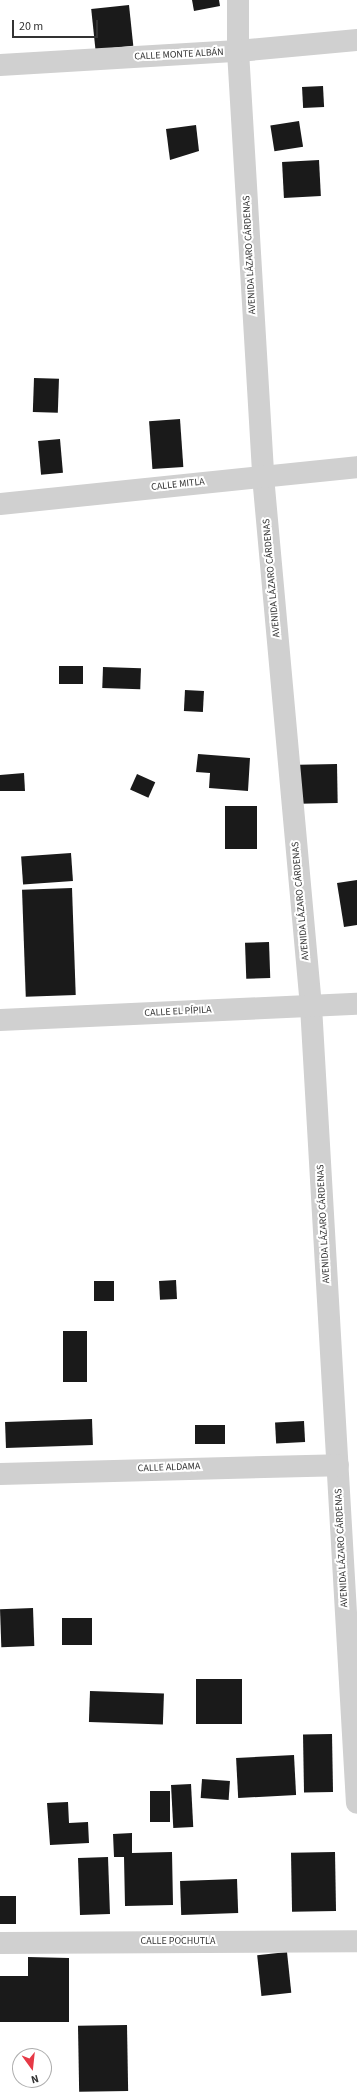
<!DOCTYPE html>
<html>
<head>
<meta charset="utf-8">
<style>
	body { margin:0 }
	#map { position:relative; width:357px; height:2100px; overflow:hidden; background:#fff; font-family:"Source Sans 3",sans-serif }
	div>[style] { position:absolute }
	.building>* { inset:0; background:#1a1a1a; transform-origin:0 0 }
	.minor>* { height:22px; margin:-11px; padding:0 11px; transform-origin:11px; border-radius:11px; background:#d0d0d0 }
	span { translate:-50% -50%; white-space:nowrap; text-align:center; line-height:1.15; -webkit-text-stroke:4px #fff; paint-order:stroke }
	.street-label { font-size:10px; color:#333 }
	.north { position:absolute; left:12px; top:2048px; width:40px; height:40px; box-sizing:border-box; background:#fff; border:1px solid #adadad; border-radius:50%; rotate:165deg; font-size:11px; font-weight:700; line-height:16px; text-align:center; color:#333 }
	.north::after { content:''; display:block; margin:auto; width:14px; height:18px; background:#e63946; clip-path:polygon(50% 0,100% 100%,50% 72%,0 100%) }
	.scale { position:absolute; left:12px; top:20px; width:86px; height:18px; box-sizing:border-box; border:2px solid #333; border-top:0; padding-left:5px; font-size:12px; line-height:14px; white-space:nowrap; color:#333; -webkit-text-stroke:3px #fff; paint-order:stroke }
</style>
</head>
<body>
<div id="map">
	<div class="building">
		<div style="clip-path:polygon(192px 0,219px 0,220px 6px,194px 11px)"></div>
		<div style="left:129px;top:5px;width:41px;height:38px;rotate:84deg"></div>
		<div style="left:323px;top:86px;width:21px;height:21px;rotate:87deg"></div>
		<div style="left:299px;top:121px;width:26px;height:29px;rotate:81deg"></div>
		<div style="clip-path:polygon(196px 125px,199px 151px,170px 160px,166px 129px)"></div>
		<div style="left:319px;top:160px;width:36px;height:37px;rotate:87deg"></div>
		<div style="left:34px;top:378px;width:25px;height:34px;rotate:2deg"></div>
		<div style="left:180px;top:419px;width:48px;height:31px;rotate:86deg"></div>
		<div style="left:60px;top:439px;width:34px;height:22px;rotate:85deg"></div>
		<div style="left:59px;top:666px;width:24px;height:18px"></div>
		<div style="left:103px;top:667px;width:38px;height:21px;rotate:2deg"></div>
		<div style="left:185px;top:690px;width:19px;height:21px;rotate:3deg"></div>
		<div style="clip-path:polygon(198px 754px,250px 758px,248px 791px,209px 788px,210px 773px,196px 772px)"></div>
		<div style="left:337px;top:764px;width:39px;height:38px;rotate:89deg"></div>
		<div style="clip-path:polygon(24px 773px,25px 791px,0 791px,0 775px)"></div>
		<div style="left:137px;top:774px;width:20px;height:17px;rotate:24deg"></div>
		<div style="left:225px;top:806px;width:32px;height:43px"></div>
		<div style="left:71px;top:853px;width:28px;height:50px;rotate:86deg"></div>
		<div style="clip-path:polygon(357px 880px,357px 925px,344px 927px,337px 883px)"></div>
		<div style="left:72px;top:888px;width:107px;height:50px;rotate:88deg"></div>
		<div style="left:269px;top:942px;width:36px;height:24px;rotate:88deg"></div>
		<div style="left:176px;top:1280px;width:19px;height:17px;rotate:87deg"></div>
		<div style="left:94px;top:1281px;width:20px;height:20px"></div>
		<div style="left:63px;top:1331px;width:24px;height:51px"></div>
		<div style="left:92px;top:1419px;width:26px;height:87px;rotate:88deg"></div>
		<div style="left:304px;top:1421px;width:21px;height:29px;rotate:87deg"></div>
		<div style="left:195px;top:1425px;width:30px;height:19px"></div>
		<div style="left:33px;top:1608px;width:38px;height:33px;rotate:88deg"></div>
		<div style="left:62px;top:1618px;width:30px;height:27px"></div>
		<div style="left:196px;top:1679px;width:46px;height:45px"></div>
		<div style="left:90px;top:1691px;width:74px;height:31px;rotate:2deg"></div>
		<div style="left:332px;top:1734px;width:58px;height:29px;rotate:89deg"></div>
		<div style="left:294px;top:1755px;width:40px;height:58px;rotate:87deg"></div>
		<div style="left:202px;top:1779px;width:28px;height:19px;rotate:4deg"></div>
		<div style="left:191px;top:1784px;width:43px;height:20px;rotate:87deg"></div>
		<div style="left:150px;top:1791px;width:20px;height:31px"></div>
		<div style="clip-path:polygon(68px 1802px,69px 1823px,88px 1822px,89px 1843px,50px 1845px,47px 1803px)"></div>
		<div style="clip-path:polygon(132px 1833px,132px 1853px,172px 1852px,173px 1905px,125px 1906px,124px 1857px,114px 1857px,113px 1834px)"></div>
		<div style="left:335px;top:1852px;width:59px;height:44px;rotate:89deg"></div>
		<div style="left:108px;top:1857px;width:57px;height:30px;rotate:88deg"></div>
		<div style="left:237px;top:1879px;width:34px;height:57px;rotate:88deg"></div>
		<div style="left:0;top:1896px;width:16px;height:28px"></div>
		<div style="left:287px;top:1952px;width:41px;height:30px;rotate:84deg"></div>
		<div style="clip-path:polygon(28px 1957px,69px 1958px,69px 2022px,0 2022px,0 1976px,28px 1976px)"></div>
		<div style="left:127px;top:2025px;width:66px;height:49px;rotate:89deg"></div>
	</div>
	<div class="minor">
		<div style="left:238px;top:0;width:51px;rotate:90deg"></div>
		<div style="left:238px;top:51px;width:426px;rotate:86.6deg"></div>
		<div style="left:263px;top:476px;width:532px;rotate:84.83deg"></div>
		<div style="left:311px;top:1006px;width:798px;rotate:86.7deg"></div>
		<div style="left:0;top:65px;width:238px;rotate:-3.4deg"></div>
		<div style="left:238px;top:51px;width:120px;rotate:-5.3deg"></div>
		<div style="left:0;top:504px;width:359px;rotate:-5.9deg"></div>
		<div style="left:0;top:1020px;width:357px;rotate:-2.6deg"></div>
		<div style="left:0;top:1474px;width:338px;rotate:-1.5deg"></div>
		<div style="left:0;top:1943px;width:357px;rotate:-0.3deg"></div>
	</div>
	<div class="street-label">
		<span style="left:179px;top:55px;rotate:-3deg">CALLE MONTE ALBÁN</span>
		<span style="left:250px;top:255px;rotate:-93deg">AVENIDA LÁZARO CÁRDENAS</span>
		<span style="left:178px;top:485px;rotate:-6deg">CALLE MITLA</span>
		<span style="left:272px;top:578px;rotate:-95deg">AVENIDA LÁZARO CÁRDENAS</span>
		<span style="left:301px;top:901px;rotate:-95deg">AVENIDA LÁZARO CÁRDENAS</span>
		<span style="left:178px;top:1012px;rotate:-3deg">CALLE EL PÍPILA</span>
		<span style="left:324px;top:1224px;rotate:-93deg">AVENIDA LÁZARO CÁRDENAS</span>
		<span style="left:169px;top:1468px;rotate:-2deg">CALLE ALDAMA</span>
		<span style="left:342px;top:1548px;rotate:-93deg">AVENIDA LÁZARO CÁRDENAS</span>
		<span style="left:178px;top:1942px">CALLE POCHUTLA</span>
	</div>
	<div class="north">N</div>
	<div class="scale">20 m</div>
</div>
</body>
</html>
